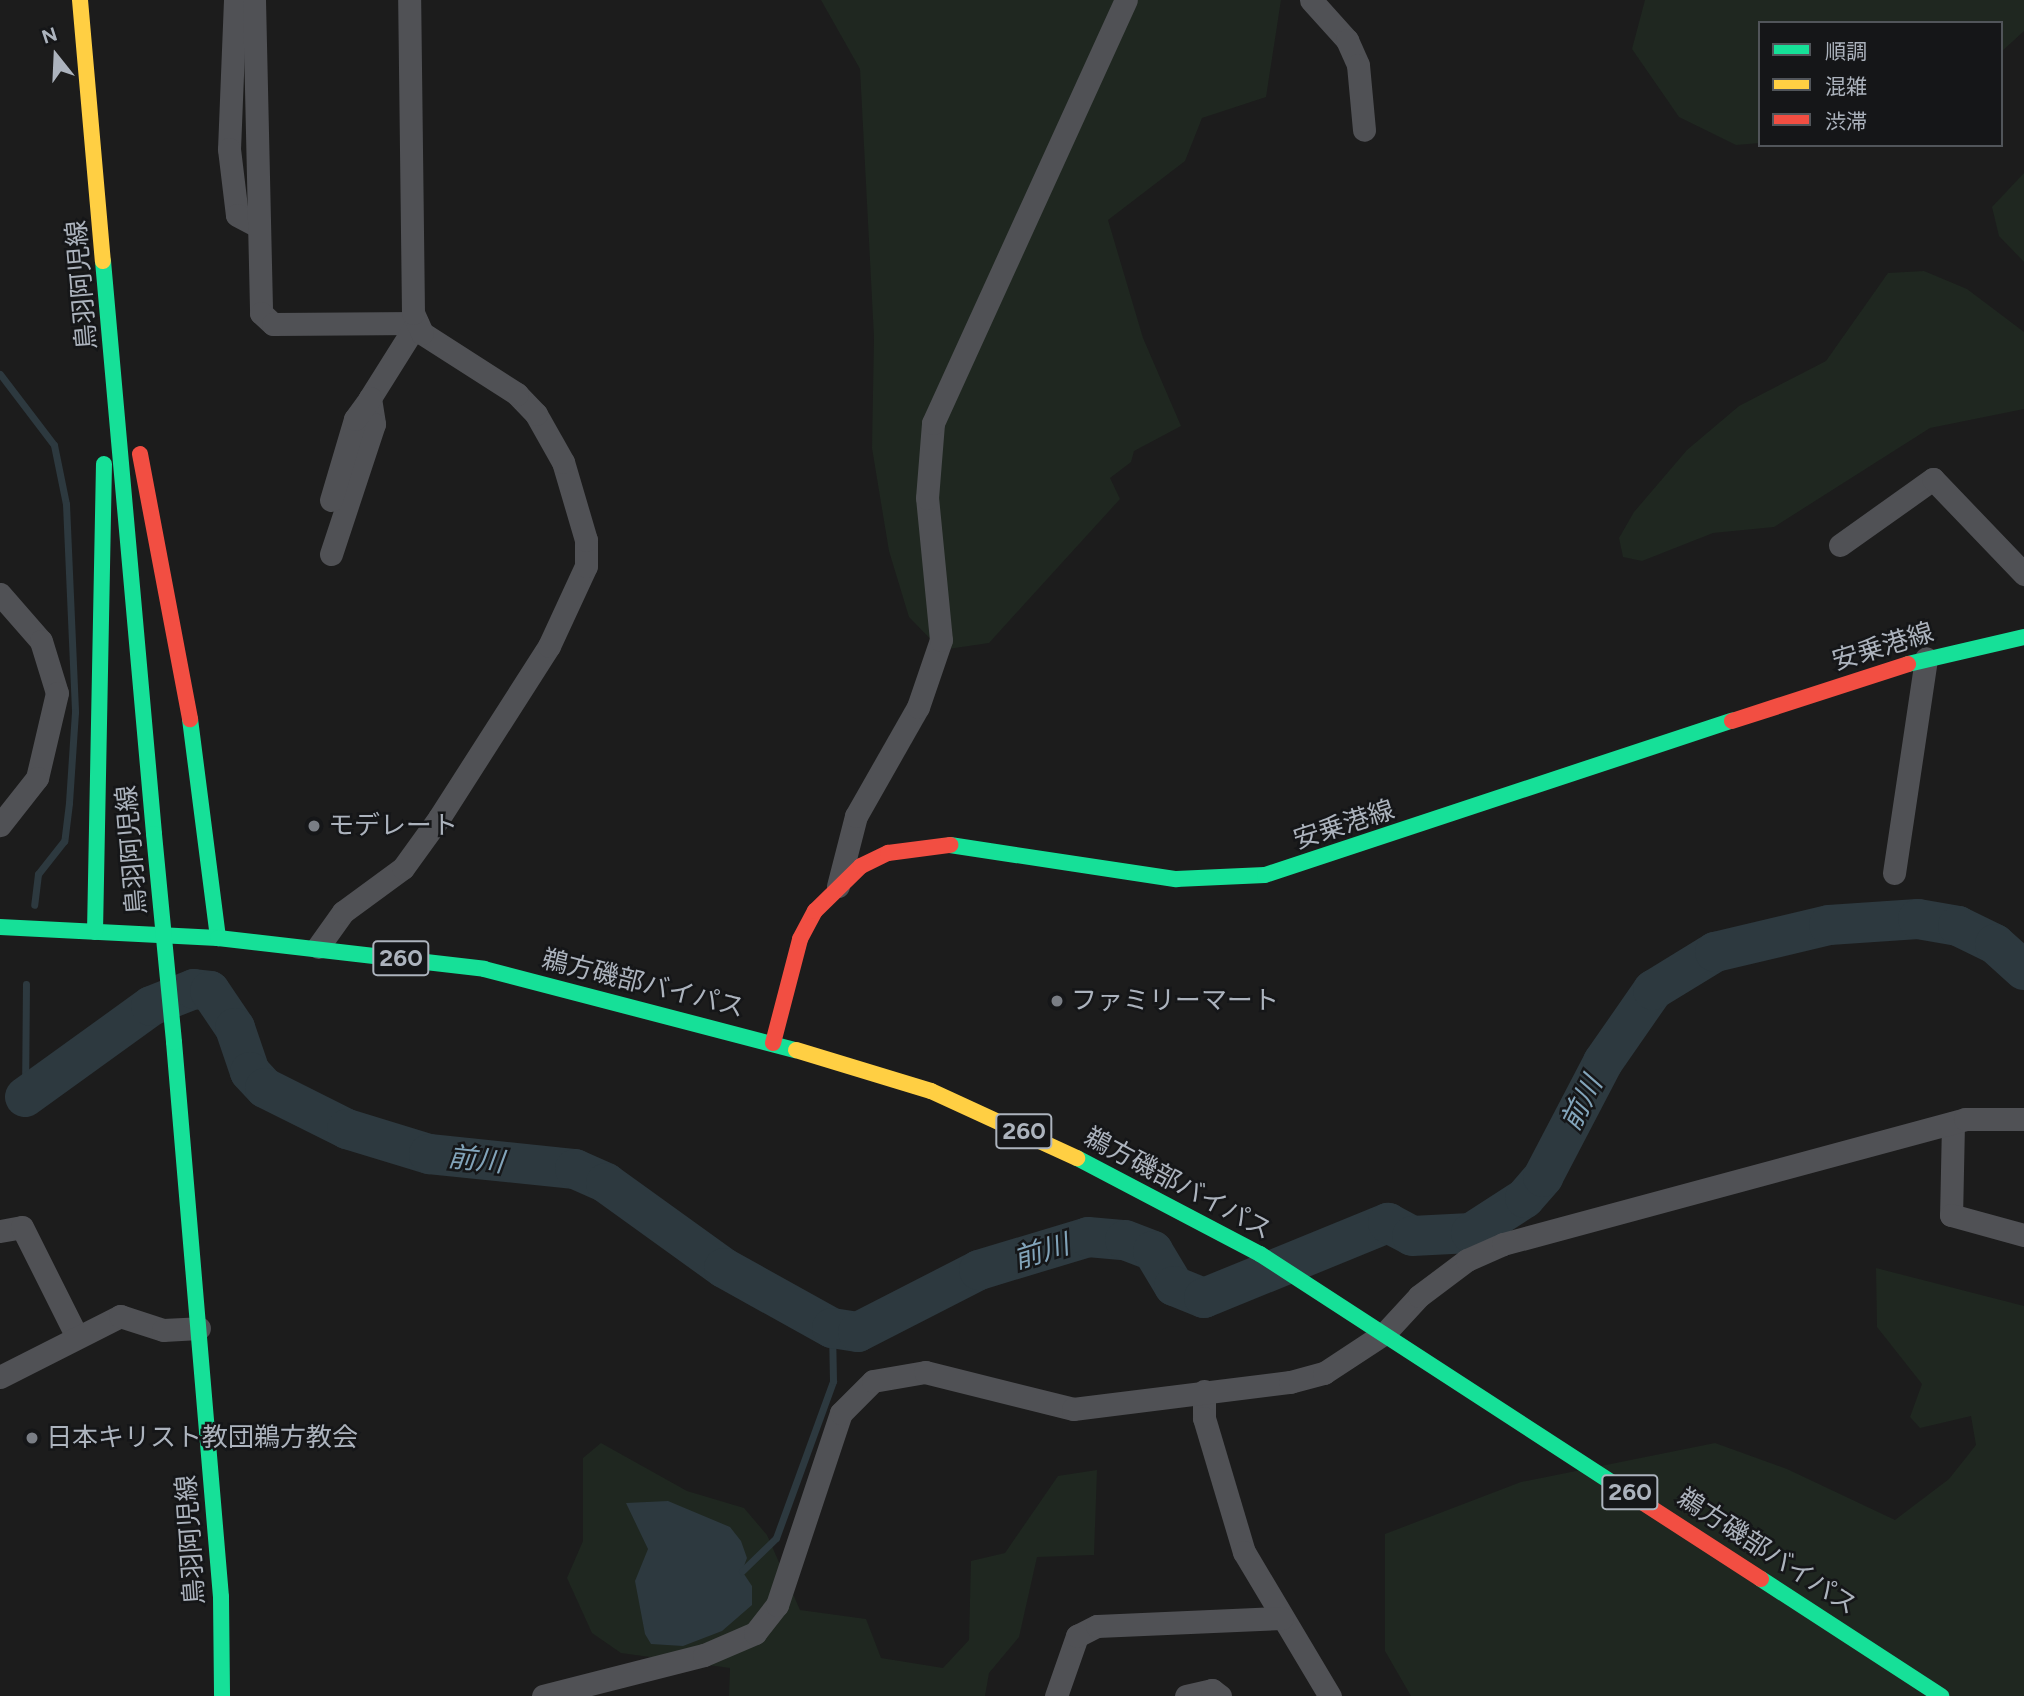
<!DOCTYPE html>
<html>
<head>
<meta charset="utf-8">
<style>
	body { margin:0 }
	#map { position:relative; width:2024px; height:1696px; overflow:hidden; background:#1c1c1c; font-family:Figtree,"Noto Sans JP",sans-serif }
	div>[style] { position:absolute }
	.green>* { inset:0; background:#1f2720 }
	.water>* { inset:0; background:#2d393f }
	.stream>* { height:7px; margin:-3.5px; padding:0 3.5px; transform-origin:3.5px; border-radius:3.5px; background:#2d393f }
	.river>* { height:40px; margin:-20px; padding:0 20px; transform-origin:20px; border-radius:20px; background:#2d393f }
	.street>* { height:23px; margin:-11.5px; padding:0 11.5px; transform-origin:11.5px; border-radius:11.5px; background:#505155 }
	.fast>* { height:16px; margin:-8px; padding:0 8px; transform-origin:8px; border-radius:8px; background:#16e098 }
	.slow>* { height:16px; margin:-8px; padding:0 8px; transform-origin:8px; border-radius:8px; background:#ffcf43 }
	.jam>* { height:16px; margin:-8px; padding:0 8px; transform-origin:8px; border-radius:8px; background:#f24e42 }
	.fast-bridge>* { height:16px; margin:-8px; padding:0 8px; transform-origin:8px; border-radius:8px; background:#16e098 }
	.dots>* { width:19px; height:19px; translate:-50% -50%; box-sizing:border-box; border:4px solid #151618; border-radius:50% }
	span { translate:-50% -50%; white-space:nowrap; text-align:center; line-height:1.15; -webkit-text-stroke:5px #151618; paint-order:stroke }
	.shield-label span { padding:2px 5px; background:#151618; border:2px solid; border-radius:5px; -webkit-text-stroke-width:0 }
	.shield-label { font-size:24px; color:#acb3bd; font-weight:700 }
	.street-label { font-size:26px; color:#acb3bd }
	.poi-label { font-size:26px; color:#acb3bd }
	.left { translate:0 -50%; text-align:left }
	.water-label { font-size:28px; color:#82a4ba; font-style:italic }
	.legend { position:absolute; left:1758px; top:21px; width:245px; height:126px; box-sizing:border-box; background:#151618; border:2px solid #51555a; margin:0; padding:9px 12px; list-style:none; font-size:21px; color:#acb3bd }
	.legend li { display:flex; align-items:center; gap:14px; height:35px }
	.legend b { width:35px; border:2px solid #51555a }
	.north { position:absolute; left:21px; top:21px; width:70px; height:70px; -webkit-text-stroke:5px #151618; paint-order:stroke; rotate:342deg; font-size:19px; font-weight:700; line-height:28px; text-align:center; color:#acb3bd }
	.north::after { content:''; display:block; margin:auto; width:24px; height:32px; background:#acb3bd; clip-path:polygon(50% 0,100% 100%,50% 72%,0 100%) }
</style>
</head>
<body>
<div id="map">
	<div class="green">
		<div style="clip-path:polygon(821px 0,1281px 0,1266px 97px,1202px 118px,1185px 161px,1108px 220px,1143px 338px,1181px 426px,1134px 451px,1131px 462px,1110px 478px,1120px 499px,989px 643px,941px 650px,909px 617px,889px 551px,872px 448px,874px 337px,860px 69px)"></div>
		<div style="clip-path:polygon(1645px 0,2024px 0,2024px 31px,2001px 52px,2001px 23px,1760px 23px,1760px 143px,1736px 145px,1679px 117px,1632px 49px)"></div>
		<div style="clip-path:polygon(2024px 173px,2024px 262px,1999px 236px,1992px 207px)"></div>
		<div style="clip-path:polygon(1924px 271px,1967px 289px,2024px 332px,2024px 409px,1930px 428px,1774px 527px,1713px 533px,1642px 561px,1623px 557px,1619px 538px,1634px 512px,1687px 450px,1739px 406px,1826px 361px,1888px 273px)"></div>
		<div style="clip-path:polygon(1876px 1268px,2024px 1306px,2024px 1696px,1411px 1696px,1385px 1651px,1385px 1534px,1521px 1482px,1715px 1443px,1787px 1469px,1895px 1520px,1949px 1479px,1976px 1445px,1971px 1416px,1920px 1428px,1910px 1417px,1922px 1384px,1877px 1327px)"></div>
		<div style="clip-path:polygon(601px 1443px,687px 1491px,744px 1508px,767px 1535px,800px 1610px,866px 1619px,881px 1658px,943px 1668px,969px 1640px,971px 1561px,1005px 1553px,1058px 1476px,1097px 1470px,1094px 1555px,1037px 1557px,1019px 1637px,989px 1673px,985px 1696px,729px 1696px,730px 1668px,621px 1653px,592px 1633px,567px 1578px,583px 1541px,583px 1458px)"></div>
	</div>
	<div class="water">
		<div style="clip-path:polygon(668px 1501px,730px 1527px,741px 1541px,747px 1558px,742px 1571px,752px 1586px,752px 1605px,722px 1631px,683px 1646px,651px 1644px,645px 1634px,635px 1581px,648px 1549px,626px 1503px)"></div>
	</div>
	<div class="stream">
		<div style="left:0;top:374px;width:89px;rotate:52.7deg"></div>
		<div style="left:54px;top:445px;width:60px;rotate:78.5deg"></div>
		<div style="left:66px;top:504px;width:208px;rotate:87.5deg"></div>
		<div style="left:75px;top:712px;width:91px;rotate:93.8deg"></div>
		<div style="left:69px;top:803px;width:38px;rotate:97deg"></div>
		<div style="left:64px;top:841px;width:42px;rotate:128.2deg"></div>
		<div style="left:38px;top:874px;width:31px;rotate:97deg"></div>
		<div style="left:25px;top:1097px;width:113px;rotate:-89.5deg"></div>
		<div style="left:742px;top:1571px;width:47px;rotate:-44.1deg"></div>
		<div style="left:776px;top:1538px;width:167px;rotate:-70deg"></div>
		<div style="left:833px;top:1381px;width:53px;rotate:-91.1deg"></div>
	</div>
	<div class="river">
		<div style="left:25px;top:1097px;width:155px;rotate:-35.8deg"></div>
		<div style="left:151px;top:1006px;width:46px;rotate:-21.6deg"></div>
		<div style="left:194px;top:989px;width:16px;rotate:7deg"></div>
		<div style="left:210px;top:991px;width:45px;rotate:56deg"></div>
		<div style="left:235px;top:1028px;width:46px;rotate:71.2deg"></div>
		<div style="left:250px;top:1072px;width:22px;rotate:47deg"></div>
		<div style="left:265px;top:1088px;width:92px;rotate:26.6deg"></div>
		<div style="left:347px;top:1129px;width:86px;rotate:17deg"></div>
		<div style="left:429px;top:1154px;width:147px;rotate:5.9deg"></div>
		<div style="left:575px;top:1169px;width:34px;rotate:24deg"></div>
		<div style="left:606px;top:1183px;width:145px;rotate:35.8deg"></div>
		<div style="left:724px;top:1268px;width:124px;rotate:29.1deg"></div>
		<div style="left:832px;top:1328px;width:26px;rotate:9deg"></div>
		<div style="left:858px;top:1332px;width:136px;rotate:-27.1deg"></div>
		<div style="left:979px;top:1270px;width:114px;rotate:-16.8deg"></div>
		<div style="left:1088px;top:1237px;width:37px;rotate:5deg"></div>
		<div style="left:1125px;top:1240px;width:30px;rotate:21deg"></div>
		<div style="left:1153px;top:1251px;width:41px;rotate:59deg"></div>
		<div style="left:1174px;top:1286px;width:32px;rotate:22deg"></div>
		<div style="left:1204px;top:1298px;width:199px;rotate:-22.2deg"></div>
		<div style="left:1388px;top:1223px;width:27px;rotate:28deg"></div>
		<div style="left:1412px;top:1236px;width:59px;rotate:-2.9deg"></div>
		<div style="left:1471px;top:1233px;width:64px;rotate:-32.9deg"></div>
		<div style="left:1525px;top:1198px;width:28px;rotate:-49deg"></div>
		<div style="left:1543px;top:1177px;width:130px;rotate:-62.4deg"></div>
		<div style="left:1603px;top:1062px;width:88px;rotate:-55.2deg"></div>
		<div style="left:1653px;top:990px;width:73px;rotate:-31.5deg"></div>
		<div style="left:1715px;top:952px;width:117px;rotate:-13.3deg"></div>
		<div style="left:1829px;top:925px;width:89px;rotate:-3.9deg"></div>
		<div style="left:1918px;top:919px;width:41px;rotate:9.9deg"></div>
		<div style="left:1958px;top:926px;width:41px;rotate:25.9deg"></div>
		<div style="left:1995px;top:944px;width:39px;rotate:42deg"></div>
	</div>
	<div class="street">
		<div style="left:235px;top:0;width:149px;rotate:92.3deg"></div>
		<div style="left:229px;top:149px;width:66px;rotate:83.1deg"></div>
		<div style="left:237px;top:215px;width:21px;rotate:28deg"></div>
		<div style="left:254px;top:0;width:313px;rotate:88.7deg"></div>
		<div style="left:261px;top:313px;width:16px;rotate:43deg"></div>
		<div style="left:273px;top:324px;width:144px;rotate:-0.4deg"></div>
		<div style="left:417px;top:323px;width:89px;rotate:122.1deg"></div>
		<div style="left:370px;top:398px;width:26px;rotate:81deg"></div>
		<div style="left:374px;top:424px;width:137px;rotate:108.3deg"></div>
		<div style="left:1311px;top:0;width:54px;rotate:48deg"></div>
		<div style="left:1347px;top:40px;width:27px;rotate:66deg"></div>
		<div style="left:1358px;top:65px;width:65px;rotate:84.7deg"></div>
		<div style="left:331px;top:500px;width:84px;rotate:-73.5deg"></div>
		<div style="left:355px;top:419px;width:26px;rotate:-54deg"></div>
		<div style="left:1840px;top:545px;width:114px;rotate:-35.4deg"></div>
		<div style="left:1933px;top:479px;width:132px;rotate:46.2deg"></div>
		<div style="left:0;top:594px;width:62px;rotate:48.9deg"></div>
		<div style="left:41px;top:641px;width:54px;rotate:72.9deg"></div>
		<div style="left:57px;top:693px;width:87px;rotate:103.2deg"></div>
		<div style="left:37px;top:778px;width:60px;rotate:128.2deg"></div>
		<div style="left:1894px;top:873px;width:217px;rotate:-81.5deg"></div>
		<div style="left:838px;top:886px;width:72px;rotate:-75.6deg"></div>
		<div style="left:856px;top:816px;width:125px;rotate:-60.4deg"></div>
		<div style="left:918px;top:707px;width:71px;rotate:-71.1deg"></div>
		<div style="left:941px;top:640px;width:143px;rotate:-95.6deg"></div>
		<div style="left:927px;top:498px;width:75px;rotate:-85.4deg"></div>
		<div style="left:933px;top:423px;width:465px;rotate:-65.5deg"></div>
		<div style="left:318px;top:947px;width:43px;rotate:-54.5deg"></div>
		<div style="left:343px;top:912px;width:74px;rotate:-36.3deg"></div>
		<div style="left:403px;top:868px;width:62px;rotate:-54.2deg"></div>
		<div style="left:439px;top:818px;width:204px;rotate:-57.4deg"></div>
		<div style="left:549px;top:646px;width:88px;rotate:-65.2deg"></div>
		<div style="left:586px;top:566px;width:26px;rotate:-90deg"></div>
		<div style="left:586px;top:540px;width:81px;rotate:-106.4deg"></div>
		<div style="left:563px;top:462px;width:55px;rotate:-119.4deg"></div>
		<div style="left:536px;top:414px;width:28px;rotate:-134deg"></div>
		<div style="left:517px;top:394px;width:113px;rotate:-147.3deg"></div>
		<div style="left:422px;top:333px;width:22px;rotate:-114deg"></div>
		<div style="left:413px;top:313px;width:313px;rotate:-90.7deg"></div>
		<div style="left:1953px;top:1123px;width:92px;rotate:91.2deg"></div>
		<div style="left:1951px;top:1215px;width:76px;rotate:15.3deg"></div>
		<div style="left:0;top:1231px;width:22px;rotate:-10deg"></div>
		<div style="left:22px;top:1227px;width:123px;rotate:63.4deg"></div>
		<div style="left:0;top:1377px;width:135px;rotate:-26.9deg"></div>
		<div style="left:120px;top:1316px;width:45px;rotate:18deg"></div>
		<div style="left:163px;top:1330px;width:36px;rotate:-3deg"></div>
		<div style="left:1204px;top:1391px;width:27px;rotate:90deg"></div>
		<div style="left:1204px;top:1418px;width:140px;rotate:73.4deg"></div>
		<div style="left:1244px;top:1552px;width:168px;rotate:59.2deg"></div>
		<div style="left:543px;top:1696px;width:166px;rotate:-14.3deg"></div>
		<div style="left:704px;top:1655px;width:56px;rotate:-23.3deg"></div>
		<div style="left:755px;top:1633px;width:36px;rotate:-52deg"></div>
		<div style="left:777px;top:1605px;width:202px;rotate:-71.6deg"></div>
		<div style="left:841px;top:1413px;width:45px;rotate:-45deg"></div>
		<div style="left:873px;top:1381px;width:53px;rotate:-9.8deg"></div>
		<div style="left:925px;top:1372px;width:153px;rotate:14deg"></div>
		<div style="left:1073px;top:1409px;width:219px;rotate:-7.1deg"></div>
		<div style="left:1290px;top:1382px;width:35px;rotate:-15deg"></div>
		<div style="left:1324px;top:1373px;width:73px;rotate:-33.3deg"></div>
		<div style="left:1385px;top:1333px;width:50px;rotate:-47.4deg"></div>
		<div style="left:1419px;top:1296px;width:60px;rotate:-36.9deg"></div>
		<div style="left:1467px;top:1260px;width:39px;rotate:-24deg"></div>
		<div style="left:1503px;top:1244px;width:479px;rotate:-15.1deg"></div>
		<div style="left:1965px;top:1119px;width:59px"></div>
		<div style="left:1056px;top:1696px;width:64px;rotate:-70.7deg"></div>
		<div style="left:1077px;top:1636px;width:22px;rotate:-27deg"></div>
		<div style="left:1097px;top:1626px;width:185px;rotate:-2.5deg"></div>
		<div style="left:1186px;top:1696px;width:27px;rotate:-13deg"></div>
		<div style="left:1212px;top:1690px;width:10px;rotate:37deg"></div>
	</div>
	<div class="fast">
		<div style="left:103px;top:261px;width:575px;rotate:84.91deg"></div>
		<div style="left:1908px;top:664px;width:119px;rotate:-13.1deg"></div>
		<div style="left:190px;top:719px;width:221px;rotate:82.7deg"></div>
		<div style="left:950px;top:845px;width:229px;rotate:8.6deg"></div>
		<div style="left:1176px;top:879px;width:89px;rotate:-2.6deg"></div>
		<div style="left:1265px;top:875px;width:492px;rotate:-18.3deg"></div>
		<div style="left:0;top:927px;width:218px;rotate:2.9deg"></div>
		<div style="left:218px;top:938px;width:268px;rotate:6.6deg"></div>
		<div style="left:484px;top:969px;width:322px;rotate:14.6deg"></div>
		<div style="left:95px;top:932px;width:468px;rotate:-88.9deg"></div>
		<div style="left:174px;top:1042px;width:557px;rotate:85.16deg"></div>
		<div style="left:221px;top:1597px;width:99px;rotate:89.4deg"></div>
		<div style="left:1077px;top:1158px;width:207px;rotate:27.7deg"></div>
		<div style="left:1260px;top:1254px;width:435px;rotate:33deg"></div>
		<div style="left:1761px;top:1579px;width:215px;rotate:33deg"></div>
	</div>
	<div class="slow">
		<div style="left:80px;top:0;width:262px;rotate:85deg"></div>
		<div style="left:796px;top:1050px;width:141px;rotate:16.9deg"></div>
		<div style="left:931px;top:1091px;width:161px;rotate:24.7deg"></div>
	</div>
	<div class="jam">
		<div style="left:140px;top:454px;width:270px;rotate:79.3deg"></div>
		<div style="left:1732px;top:721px;width:185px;rotate:-17.9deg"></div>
		<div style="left:773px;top:1043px;width:107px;rotate:-75.4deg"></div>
		<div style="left:800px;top:939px;width:32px;rotate:-62deg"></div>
		<div style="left:815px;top:911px;width:64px;rotate:-44.4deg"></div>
		<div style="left:861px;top:866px;width:30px;rotate:-26deg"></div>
		<div style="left:888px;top:853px;width:63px;rotate:-7.4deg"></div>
		<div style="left:1625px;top:1491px;width:162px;rotate:32.9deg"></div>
	</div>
	<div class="fast-bridge">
		<div style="left:154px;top:834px;width:209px;rotate:84.5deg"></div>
	</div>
	<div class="dots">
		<div style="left:314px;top:826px;background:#7a7e85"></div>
		<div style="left:1057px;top:1001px;background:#7a7e85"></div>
		<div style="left:32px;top:1438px;background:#7a7e85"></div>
	</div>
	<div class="shield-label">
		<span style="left:401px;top:958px">260</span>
		<span style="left:1024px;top:1131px">260</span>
		<span style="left:1630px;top:1492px">260</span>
	</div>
	<div class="street-label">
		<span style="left:82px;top:285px;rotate:-95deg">鳥羽阿児線</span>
		<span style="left:1883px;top:647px;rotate:-17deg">安乗港線</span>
		<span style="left:1344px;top:825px;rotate:-18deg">安乗港線</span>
		<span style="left:132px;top:850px;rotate:-95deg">鳥羽阿児線</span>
		<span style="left:643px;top:984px;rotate:14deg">鵜方磯部バイパス</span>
		<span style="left:1178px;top:1184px;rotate:28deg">鵜方磯部バイパス</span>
		<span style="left:191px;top:1540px;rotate:-94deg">鳥羽阿児線</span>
		<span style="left:1767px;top:1552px;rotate:33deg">鵜方磯部バイパス</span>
	</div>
	<div class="poi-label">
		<span class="left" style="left:328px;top:826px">モデレート</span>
		<span class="left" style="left:1071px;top:1001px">ファミリーマート</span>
		<span class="left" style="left:46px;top:1438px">日本キリスト教団鵜方教会</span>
	</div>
	<div class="water-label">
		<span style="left:1581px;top:1103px;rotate:-63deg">前川</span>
		<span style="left:476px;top:1159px;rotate:6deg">前川</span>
		<span style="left:1041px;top:1251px;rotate:-17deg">前川</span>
	</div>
	<ul class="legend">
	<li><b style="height:9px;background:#16e098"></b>順調</li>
	<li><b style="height:9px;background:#ffcf43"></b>混雑</li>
	<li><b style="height:9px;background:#f24e42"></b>渋滞</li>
	</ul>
	<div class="north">N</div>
</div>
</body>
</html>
